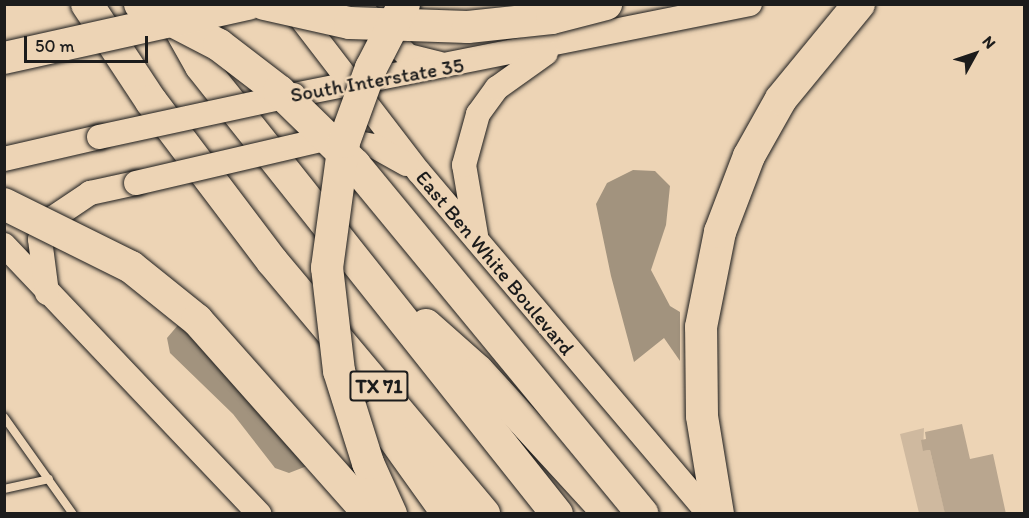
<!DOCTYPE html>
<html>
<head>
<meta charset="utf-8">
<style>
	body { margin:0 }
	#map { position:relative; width:1029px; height:518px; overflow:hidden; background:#edd4b5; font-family:Itim,sans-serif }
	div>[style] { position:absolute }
	.green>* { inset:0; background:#cfb99f }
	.water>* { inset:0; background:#a2937e }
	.building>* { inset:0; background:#b9a68f }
	.roads { filter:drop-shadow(0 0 2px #1c1c1c) drop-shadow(0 0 2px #1c1c1c) }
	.service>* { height:8px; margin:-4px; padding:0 4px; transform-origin:4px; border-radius:4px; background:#edd4b5 }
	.secondary>* { height:24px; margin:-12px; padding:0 12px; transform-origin:12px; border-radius:12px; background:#edd4b5 }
	.motorway>* { height:32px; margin:-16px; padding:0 16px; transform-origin:16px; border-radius:16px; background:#edd4b5 }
	.bridges { filter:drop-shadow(0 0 2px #1c1c1c) drop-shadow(0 0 2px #1c1c1c) }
	.secondary-bridge>* { height:24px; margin:-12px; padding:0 12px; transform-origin:12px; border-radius:12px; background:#edd4b5 }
	.motorway-bridge>* { height:32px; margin:-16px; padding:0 16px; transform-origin:16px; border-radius:16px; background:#edd4b5 }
	span { translate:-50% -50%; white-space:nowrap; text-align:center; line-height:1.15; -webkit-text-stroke:5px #edd4b5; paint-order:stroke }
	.shield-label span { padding:2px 4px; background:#edd4b5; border:2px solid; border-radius:4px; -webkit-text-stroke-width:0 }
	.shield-label { font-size:20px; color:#1c1c1c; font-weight:700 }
	.street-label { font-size:21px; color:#1c1c1c }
	.frame { position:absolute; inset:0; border:6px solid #1c1c1c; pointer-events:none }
	.north { position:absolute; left:945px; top:24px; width:60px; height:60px; -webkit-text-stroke:4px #edd4b5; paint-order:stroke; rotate:50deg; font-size:16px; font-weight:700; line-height:24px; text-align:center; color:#1c1c1c }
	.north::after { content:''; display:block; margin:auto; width:21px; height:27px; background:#1c1c1c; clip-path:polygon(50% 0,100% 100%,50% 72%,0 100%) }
	.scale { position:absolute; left:24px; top:36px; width:124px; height:27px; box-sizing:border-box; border:3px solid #1c1c1c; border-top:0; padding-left:8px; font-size:18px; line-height:21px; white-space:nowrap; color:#1c1c1c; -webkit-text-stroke:4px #edd4b5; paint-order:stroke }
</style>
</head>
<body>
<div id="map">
	<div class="green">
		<div style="clip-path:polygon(924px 428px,923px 451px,930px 450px,945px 513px,919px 513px,900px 434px)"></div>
	</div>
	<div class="water">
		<div style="clip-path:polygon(633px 170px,655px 171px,670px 186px,666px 225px,651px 270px,670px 306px,680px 312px,680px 361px,664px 338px,634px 362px,611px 276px,596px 204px,607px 183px)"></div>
		<div style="clip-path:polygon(184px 318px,307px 466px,289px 473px,275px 468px,233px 414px,170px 353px,167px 338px)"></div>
	</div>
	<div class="building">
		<div style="clip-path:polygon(962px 424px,970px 459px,993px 454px,1006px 514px,945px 514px,930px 450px,923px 451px,921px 440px,926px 439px,925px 432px)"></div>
	</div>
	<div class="roads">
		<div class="service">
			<div style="left:4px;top:417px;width:119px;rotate:54.6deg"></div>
			<div style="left:4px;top:489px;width:46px;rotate:-12.5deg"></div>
		</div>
		<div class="secondary">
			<div style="left:290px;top:4px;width:212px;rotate:52.5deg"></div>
			<div style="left:419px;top:172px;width:448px;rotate:49.7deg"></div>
			<div style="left:357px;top:4px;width:73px;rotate:45.6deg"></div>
			<div style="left:408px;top:56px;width:32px;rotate:14deg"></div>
			<div style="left:294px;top:95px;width:465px;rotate:-11.3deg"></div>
			<div style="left:330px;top:138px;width:45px;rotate:10.3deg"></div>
			<div style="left:374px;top:146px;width:37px;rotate:29deg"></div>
			<div style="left:4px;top:159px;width:98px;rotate:-13deg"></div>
			<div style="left:476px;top:235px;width:71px;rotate:-99.7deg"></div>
			<div style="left:464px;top:165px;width:53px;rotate:-74.6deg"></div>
			<div style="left:478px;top:114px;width:32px;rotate:-54deg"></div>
			<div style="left:497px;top:88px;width:60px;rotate:-35.5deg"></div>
			<div style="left:4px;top:245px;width:371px;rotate:46.5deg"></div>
			<div style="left:47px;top:293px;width:54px;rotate:-97.4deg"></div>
			<div style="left:40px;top:239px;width:25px;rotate:-58deg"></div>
			<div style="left:53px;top:218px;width:45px;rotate:-34deg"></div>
			<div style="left:90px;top:193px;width:47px;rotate:-12.3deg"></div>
		</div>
		<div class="motorway">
			<div style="left:87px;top:4px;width:116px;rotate:56.6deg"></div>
			<div style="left:151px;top:101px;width:201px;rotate:52.9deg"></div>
			<div style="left:272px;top:261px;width:330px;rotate:50deg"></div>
			<div style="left:170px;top:11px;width:63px;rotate:60.6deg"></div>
			<div style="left:201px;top:66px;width:572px;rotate:51.53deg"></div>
			<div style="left:426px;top:325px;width:69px;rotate:41.5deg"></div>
			<div style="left:478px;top:371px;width:194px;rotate:47.5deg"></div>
			<div style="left:377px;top:415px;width:122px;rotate:54.4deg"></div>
			<div style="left:718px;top:514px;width:99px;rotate:-99.3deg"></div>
			<div style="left:702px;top:416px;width:89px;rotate:-90.6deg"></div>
			<div style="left:701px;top:327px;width:97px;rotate:-78.7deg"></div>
			<div style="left:720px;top:232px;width:81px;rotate:-69.1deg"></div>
			<div style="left:749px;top:156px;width:65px;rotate:-60.7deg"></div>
			<div style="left:781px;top:99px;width:123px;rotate:-50.6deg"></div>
		</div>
	</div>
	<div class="bridges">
		<div class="secondary-bridge">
			<div style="left:99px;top:137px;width:199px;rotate:-12.2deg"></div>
			<div style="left:136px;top:183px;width:198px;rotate:-13.1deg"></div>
		</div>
		<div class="motorway-bridge">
			<div style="left:140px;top:4px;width:89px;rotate:27.4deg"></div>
			<div style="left:219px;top:45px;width:76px;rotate:37.5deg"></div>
			<div style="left:279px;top:91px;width:106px;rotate:44.2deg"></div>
			<div style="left:355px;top:165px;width:452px;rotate:50.5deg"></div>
			<div style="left:264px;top:4px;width:88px;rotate:12.5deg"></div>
			<div style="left:350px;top:23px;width:118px;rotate:1.9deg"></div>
			<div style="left:468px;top:27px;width:84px;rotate:-6.1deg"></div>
			<div style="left:552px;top:18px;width:56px;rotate:-14.5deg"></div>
			<div style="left:4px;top:58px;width:250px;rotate:-12.5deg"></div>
			<div style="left:4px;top:204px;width:142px;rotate:26.4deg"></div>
			<div style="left:131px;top:267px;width:85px;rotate:38.8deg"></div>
			<div style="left:197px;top:320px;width:259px;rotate:48.4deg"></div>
			<div style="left:391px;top:514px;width:56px;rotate:-114.3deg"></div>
			<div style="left:368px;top:463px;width:96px;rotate:-107.5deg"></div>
			<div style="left:339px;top:371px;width:104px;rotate:-96.6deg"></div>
			<div style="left:327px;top:268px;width:127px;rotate:-82.3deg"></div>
			<div style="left:344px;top:142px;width:79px;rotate:-70deg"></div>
			<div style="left:371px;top:68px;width:72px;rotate:-62.7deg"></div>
		</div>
	</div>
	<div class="shield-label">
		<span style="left:379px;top:386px">TX 71</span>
	</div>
	<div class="street-label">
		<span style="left:377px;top:80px;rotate:-10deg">South Interstate 35</span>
		<span style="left:495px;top:263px;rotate:50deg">East Ben White Boulevard</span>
	</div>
	<div class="frame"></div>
	<div class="north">N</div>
	<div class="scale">50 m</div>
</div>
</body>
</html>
